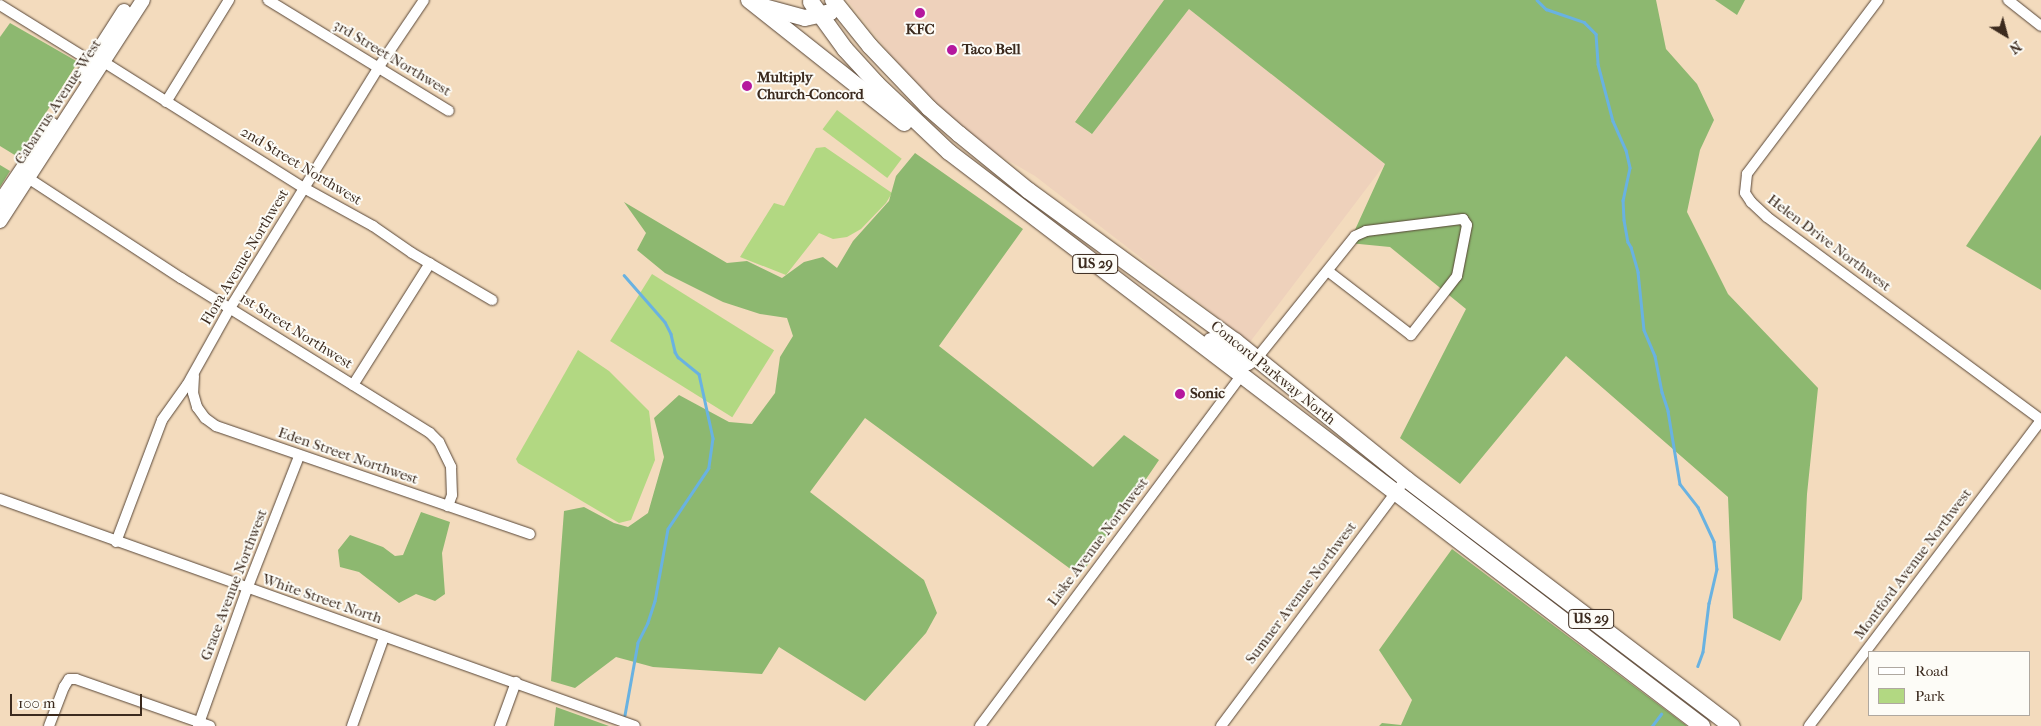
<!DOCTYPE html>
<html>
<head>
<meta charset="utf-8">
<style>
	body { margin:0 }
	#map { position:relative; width:2041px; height:726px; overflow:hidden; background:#f3dbbd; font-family:"IM FELL French Canon",serif }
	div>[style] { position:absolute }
	.built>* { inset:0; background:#eed1bb }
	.green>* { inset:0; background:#b2d882; transform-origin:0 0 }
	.forest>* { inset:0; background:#8db870 }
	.stream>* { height:2.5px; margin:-1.25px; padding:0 1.25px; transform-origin:1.25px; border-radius:1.25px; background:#69b2e1 }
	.roads { filter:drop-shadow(0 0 1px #574536) drop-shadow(0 0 1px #574536) }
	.minor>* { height:10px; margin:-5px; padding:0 5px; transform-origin:5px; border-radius:5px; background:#fff }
	.secondary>* { height:14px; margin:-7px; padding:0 7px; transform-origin:7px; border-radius:7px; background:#fff }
	.trunk>* { height:16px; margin:-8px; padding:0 8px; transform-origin:8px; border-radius:8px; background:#fff }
	.dots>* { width:14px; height:14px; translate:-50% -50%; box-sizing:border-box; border:2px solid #fdfcf7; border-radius:50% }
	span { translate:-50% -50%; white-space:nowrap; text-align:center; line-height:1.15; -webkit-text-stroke:4px #fdfcf7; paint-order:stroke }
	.shield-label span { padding:1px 4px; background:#fdfcf7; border:1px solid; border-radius:4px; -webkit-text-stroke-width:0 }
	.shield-label { font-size:14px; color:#3b2a1e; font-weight:700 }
	.poi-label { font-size:15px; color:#3b2a1e; font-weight:700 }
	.left { translate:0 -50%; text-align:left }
	.street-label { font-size:15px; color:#3b2a1e }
	.legend { position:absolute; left:1868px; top:651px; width:162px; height:65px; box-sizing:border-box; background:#fdfcf7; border:1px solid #afa8a0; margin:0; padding:6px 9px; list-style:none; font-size:15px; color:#3b2a1e }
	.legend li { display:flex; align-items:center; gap:10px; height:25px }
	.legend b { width:25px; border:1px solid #afa8a0 }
	.north { position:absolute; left:1981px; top:10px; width:50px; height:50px; -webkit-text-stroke:4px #fdfcf7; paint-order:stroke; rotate:143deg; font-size:14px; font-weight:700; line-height:20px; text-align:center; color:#3b2a1e }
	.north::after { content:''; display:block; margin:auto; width:18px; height:22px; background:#3b2a1e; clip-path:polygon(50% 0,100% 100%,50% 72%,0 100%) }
	.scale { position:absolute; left:10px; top:694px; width:132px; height:22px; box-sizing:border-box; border:2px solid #3b2a1e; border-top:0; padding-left:6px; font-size:15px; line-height:18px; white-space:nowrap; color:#3b2a1e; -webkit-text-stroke:4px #fdfcf7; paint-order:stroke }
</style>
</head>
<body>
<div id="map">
	<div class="built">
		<div style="clip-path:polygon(847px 0,1164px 0,1075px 121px,1091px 134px,1189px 9px,1385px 164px,1250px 342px,1035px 176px,988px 149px,946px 113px,890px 54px)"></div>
	</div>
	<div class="green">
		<div style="left:837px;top:110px;width:81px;height:24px;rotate:37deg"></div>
		<div style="clip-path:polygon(825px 147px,892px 193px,886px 203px,861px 229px,847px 237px,833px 239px,819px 233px,786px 275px,740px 257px,774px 203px,784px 206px,816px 148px)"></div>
		<div style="left:652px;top:274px;width:144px;height:79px;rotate:32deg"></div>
		<div style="clip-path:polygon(578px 350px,609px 371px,649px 411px,655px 460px,631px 520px,619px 523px,518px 463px,516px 459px)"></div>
	</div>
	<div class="forest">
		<div style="clip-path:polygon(1164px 0,1656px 0,1666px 49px,1697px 84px,1714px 120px,1700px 150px,1687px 212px,1728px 294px,1818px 388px,1807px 494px,1802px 599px,1780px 641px,1733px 618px,1728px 497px,1566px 356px,1460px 484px,1400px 438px,1466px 309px,1390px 247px,1349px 243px,1385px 164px,1189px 9px,1092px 134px,1075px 122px)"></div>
		<div style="clip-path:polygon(1715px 0,1745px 0,1737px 15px)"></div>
		<div style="clip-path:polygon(10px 23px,78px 62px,18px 157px,0 146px,0 37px)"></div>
		<div style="clip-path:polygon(2041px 135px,2041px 290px,1966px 246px)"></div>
		<div style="clip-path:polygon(915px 153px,1023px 229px,939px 346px,1093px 467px,1124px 435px,1159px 460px,1080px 576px,865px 418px,810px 492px,924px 580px,937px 613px,926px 633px,865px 701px,779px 647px,762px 674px,653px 667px,616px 657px,575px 688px,551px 681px,564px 511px,584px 507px,614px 523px,628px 527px,648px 513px,664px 457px,654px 418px,679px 395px,729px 422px,752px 424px,775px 393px,780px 357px,793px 336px,787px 318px,760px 314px,723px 302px,665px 273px,637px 250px,646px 233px,624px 202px,727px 263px,747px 261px,782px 278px,804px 262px,823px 257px,837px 268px,853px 241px,889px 201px,896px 176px)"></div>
		<div style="clip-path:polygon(0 165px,10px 171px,0 187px)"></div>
		<div style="clip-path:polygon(421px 512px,450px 522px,442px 553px,445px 594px,435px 601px,416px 594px,399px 603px,359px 572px,340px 567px,338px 550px,350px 535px,383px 547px,395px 556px,403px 555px)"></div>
		<div style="clip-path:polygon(1452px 549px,1687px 726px,1379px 726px,1382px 723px,1401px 725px,1412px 700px,1379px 650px)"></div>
		<div style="clip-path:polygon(556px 707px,609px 726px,554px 726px)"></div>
	</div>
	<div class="stream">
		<div style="left:1537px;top:0;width:13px;rotate:45deg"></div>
		<div style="left:1546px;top:9px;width:40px;rotate:18.9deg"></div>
		<div style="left:1584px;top:22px;width:17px;rotate:45deg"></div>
		<div style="left:1596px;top:34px;width:30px;rotate:86deg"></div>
		<div style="left:1598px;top:64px;width:59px;rotate:75.3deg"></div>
		<div style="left:1613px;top:121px;width:32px;rotate:66deg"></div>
		<div style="left:1626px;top:150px;width:18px;rotate:77deg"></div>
		<div style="left:1630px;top:168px;width:33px;rotate:102deg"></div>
		<div style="left:1623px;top:200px;width:20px;rotate:87deg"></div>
		<div style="left:1624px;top:220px;width:22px;rotate:80deg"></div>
		<div style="left:1628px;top:242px;width:6px;rotate:59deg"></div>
		<div style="left:1631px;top:247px;width:26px;rotate:74deg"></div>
		<div style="left:1638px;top:272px;width:58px;rotate:84.1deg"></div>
		<div style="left:1644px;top:330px;width:28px;rotate:67deg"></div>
		<div style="left:1655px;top:356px;width:37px;rotate:79deg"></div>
		<div style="left:1662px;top:392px;width:20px;rotate:72deg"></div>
		<div style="left:1668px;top:411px;width:74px;rotate:80.7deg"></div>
		<div style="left:1680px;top:484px;width:29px;rotate:52deg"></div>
		<div style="left:1698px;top:507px;width:38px;rotate:65deg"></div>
		<div style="left:1714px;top:542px;width:27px;rotate:84deg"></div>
		<div style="left:1717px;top:569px;width:35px;rotate:103deg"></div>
		<div style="left:1709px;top:603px;width:49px;rotate:97deg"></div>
		<div style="left:1703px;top:652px;width:15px;rotate:110deg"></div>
		<div style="left:624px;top:275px;width:62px;rotate:48.9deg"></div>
		<div style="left:665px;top:322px;width:13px;rotate:63deg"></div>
		<div style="left:671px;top:334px;width:18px;rotate:77deg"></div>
		<div style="left:675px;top:352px;width:6px;rotate:59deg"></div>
		<div style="left:678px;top:357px;width:27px;rotate:39deg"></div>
		<div style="left:699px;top:374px;width:66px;rotate:77.7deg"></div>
		<div style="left:713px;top:438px;width:30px;rotate:98deg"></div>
		<div style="left:709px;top:468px;width:73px;rotate:123.9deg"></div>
		<div style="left:668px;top:529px;width:73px;rotate:100.2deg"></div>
		<div style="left:655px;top:601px;width:23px;rotate:108deg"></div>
		<div style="left:648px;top:623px;width:22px;rotate:117deg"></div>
		<div style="left:638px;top:643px;width:73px;rotate:100.2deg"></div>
		<div style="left:1652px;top:726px;width:15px;rotate:-53deg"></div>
	</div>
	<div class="roads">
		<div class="minor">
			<div style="left:268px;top:0;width:212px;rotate:31.5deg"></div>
			<div style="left:1878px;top:0;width:218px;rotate:127deg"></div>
			<div style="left:1747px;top:174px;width:19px;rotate:96deg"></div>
			<div style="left:1745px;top:193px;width:11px;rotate:56deg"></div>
			<div style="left:1751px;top:202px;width:22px;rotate:43deg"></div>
			<div style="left:1767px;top:217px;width:341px;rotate:36.5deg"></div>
			<div style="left:2008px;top:0;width:42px;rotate:38.2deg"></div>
			<div style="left:0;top:5px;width:108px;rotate:31.8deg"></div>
			<div style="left:99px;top:59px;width:242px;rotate:32.2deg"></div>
			<div style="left:304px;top:188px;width:79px;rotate:28.8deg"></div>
			<div style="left:373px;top:226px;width:47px;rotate:34.7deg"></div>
			<div style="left:412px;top:253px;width:93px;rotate:30.4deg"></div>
			<div style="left:166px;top:102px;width:120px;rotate:-58.3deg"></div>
			<div style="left:28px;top:178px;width:183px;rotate:33.2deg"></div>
			<div style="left:181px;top:278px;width:293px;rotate:31.9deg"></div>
			<div style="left:430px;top:433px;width:13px;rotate:45deg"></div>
			<div style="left:439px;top:442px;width:28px;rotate:64deg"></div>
			<div style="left:451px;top:467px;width:28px;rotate:88deg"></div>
			<div style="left:452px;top:495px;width:12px;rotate:110deg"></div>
			<div style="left:1257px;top:358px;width:156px;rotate:-51.2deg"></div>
			<div style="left:1355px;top:236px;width:12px;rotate:-24deg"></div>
			<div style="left:1366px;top:231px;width:98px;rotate:-7.1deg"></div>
			<div style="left:1463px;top:219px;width:7px;rotate:56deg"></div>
			<div style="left:1467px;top:225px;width:52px;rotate:101.1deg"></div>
			<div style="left:1457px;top:276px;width:75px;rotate:127.9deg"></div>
			<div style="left:1411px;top:335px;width:105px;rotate:-142.4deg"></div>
			<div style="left:194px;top:376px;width:17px;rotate:93deg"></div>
			<div style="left:193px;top:393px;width:15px;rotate:74deg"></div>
			<div style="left:197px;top:407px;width:14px;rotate:54deg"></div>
			<div style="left:205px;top:418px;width:14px;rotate:36deg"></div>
			<div style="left:216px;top:426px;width:332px;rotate:19deg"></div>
			<div style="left:353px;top:385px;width:144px;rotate:-57.7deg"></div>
			<div style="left:0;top:499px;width:674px;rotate:19.67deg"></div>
			<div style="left:116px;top:542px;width:130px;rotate:-69.3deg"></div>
			<div style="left:162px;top:420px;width:43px;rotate:-54.5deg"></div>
			<div style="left:187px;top:385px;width:88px;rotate:-60.8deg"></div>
			<div style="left:230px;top:308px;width:282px;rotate:-58.3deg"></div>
			<div style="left:378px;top:68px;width:82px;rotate:-55.9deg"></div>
			<div style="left:49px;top:726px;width:42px;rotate:-69deg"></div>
			<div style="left:64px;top:687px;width:9px;rotate:-58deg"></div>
			<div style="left:69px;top:679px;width:7px"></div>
			<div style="left:76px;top:679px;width:142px;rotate:19.3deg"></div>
			<div style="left:198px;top:726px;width:145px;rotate:-70.3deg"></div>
			<div style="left:247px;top:589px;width:143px;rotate:-68.6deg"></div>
			<div style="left:352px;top:726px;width:95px;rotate:-70.2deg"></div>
			<div style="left:500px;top:726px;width:47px;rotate:-70deg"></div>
			<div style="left:980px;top:726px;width:437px;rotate:-53.3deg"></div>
			<div style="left:1221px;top:726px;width:309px;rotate:-53.2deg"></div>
			<div style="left:1809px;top:726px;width:384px;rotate:-52.8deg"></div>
		</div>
		<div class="secondary">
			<div style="left:83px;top:75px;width:76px;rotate:-57.4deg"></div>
			<div style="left:0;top:202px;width:93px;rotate:-56deg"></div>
			<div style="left:0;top:221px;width:263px;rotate:-57.1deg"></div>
		</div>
		<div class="trunk">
			<div style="left:749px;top:0;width:198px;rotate:38.4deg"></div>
			<div style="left:833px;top:0;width:59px;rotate:51.2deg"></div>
			<div style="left:870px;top:46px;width:86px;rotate:46.4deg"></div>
			<div style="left:929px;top:108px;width:40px;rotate:41deg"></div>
			<div style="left:959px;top:134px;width:90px;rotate:39.2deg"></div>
			<div style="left:1029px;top:191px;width:255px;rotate:36.1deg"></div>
			<div style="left:1235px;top:341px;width:220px;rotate:38.9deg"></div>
			<div style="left:1406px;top:479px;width:409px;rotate:37.2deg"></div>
			<div style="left:811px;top:2px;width:58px;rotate:54.1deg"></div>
			<div style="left:845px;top:49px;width:47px;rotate:47.6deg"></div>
			<div style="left:877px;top:84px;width:99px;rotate:43.4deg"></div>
			<div style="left:949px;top:152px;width:947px;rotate:37.32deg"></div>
			<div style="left:764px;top:7px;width:42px;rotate:15deg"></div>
			<div style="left:805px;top:18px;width:26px;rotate:-13deg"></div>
			<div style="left:1211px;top:341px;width:42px;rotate:30.3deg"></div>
			<div style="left:1247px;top:362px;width:9px;rotate:-27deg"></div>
		</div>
	</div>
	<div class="dots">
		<div style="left:920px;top:13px;background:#b5179e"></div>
		<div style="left:952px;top:50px;background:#b5179e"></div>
		<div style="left:747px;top:86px;background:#b5179e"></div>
		<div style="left:1180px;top:394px;background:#b5179e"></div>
	</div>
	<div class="shield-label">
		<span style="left:1095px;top:264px">US 29</span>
		<span style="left:1591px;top:619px">US 29</span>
	</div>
	<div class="poi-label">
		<span style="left:920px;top:30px">KFC</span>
		<span class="left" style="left:962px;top:50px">Taco Bell</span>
		<span class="left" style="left:757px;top:86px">Multiply<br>Church-Concord</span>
		<span class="left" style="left:1190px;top:394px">Sonic</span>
	</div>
	<div class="street-label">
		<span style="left:392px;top:58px;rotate:31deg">3rd Street Northwest</span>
		<span style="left:58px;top:102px;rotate:-57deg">Cabarrus Avenue West</span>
		<span style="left:301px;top:166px;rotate:31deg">2nd Street Northwest</span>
		<span style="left:1829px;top:243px;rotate:37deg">Helen Drive Northwest</span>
		<span style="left:245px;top:257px;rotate:-59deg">Flora Avenue Northwest</span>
		<span style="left:296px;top:331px;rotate:32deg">1st Street Northwest</span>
		<span style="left:1273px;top:373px;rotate:39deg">Concord Parkway North</span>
		<span style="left:348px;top:456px;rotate:19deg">Eden Street Northwest</span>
		<span style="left:1098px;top:542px;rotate:-53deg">Liske Avenue Northwest</span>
		<span style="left:1913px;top:564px;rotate:-53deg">Montford Avenue Northwest</span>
		<span style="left:234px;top:585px;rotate:-69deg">Grace Avenue Northwest</span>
		<span style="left:1301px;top:593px;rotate:-53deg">Sumner Avenue Northwest</span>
		<span style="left:322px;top:599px;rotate:19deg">White Street North</span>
	</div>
	<ul class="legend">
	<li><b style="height:6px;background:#fff"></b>Road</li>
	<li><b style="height:14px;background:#b2d882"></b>Park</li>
	</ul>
	<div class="north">N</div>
	<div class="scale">100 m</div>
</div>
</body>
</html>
